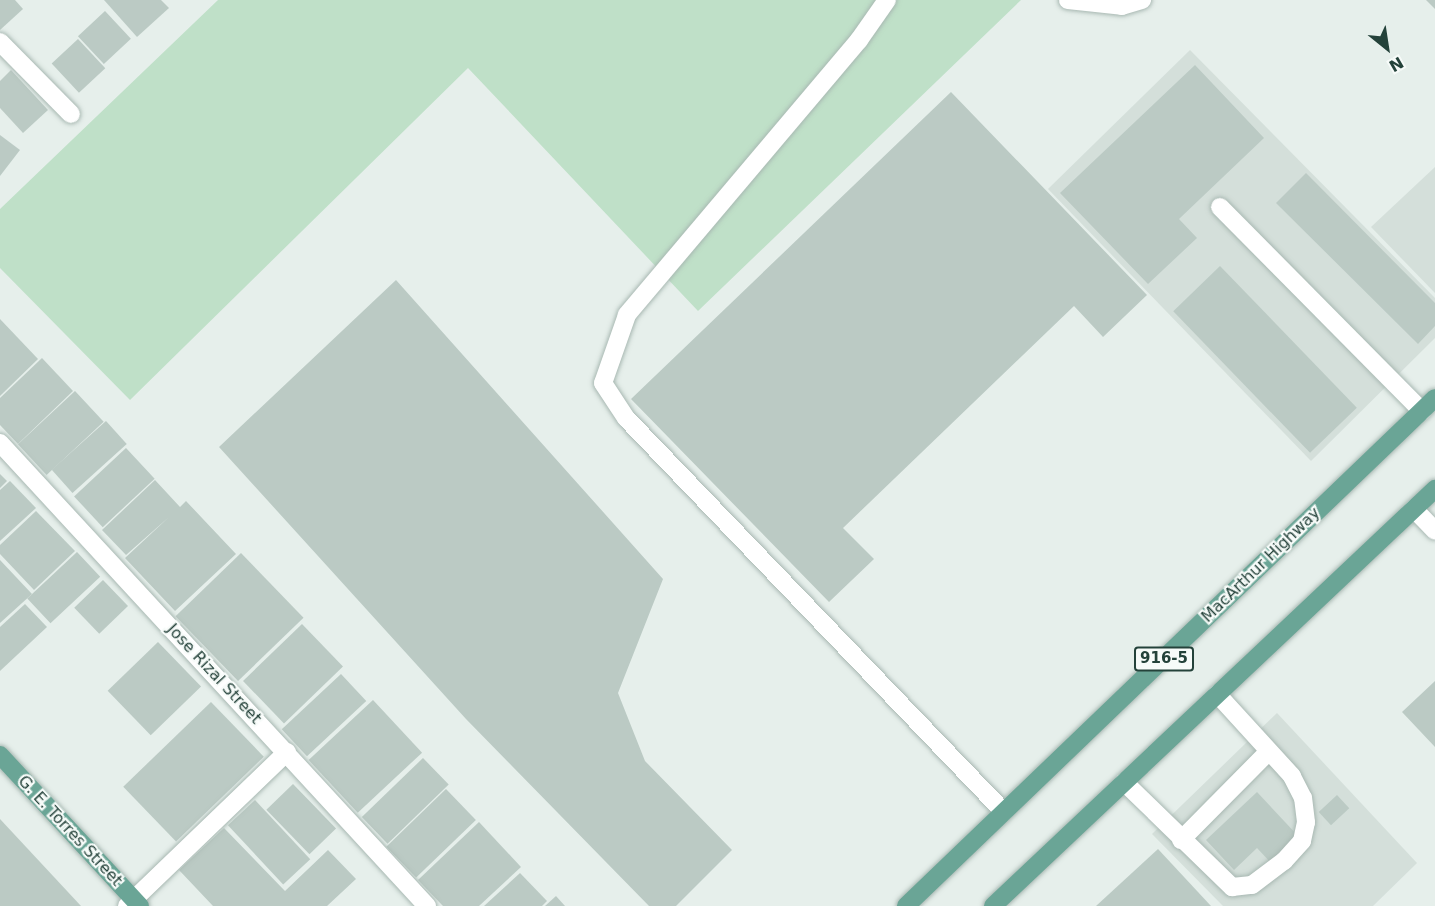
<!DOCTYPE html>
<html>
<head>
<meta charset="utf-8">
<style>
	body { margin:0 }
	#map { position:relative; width:1435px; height:906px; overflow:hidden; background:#e6efeb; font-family:"DejaVu Sans",sans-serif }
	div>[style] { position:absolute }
	.built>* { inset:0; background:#d4dfda }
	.green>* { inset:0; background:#bfe0c8 }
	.building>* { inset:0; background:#bbcac4; transform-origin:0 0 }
	.roads { filter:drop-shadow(0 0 2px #a8b8b2) drop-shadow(0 0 2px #a8b8b2) }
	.minor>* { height:18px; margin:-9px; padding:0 9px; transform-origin:9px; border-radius:9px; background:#fff }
	.major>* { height:18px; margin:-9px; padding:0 9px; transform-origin:9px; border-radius:9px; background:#6aa596 }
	span { translate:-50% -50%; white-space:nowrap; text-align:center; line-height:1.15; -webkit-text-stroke:4.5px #f7fbf9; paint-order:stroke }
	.shield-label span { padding:2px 4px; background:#f7fbf9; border:2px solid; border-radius:4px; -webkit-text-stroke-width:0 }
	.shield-label { font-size:15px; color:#24423a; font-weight:700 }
	.street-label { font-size:16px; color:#24423a }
	.north { position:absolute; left:1357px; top:18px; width:60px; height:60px; -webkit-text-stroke:4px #f7fbf9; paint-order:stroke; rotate:150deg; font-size:16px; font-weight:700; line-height:24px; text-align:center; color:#24423a }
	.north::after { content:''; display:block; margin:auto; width:21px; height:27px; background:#24423a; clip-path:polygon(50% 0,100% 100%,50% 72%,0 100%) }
</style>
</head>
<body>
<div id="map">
	<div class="built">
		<div style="clip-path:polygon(1190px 50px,1435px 298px,1435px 338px,1311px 461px,1048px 189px)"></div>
		<div style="clip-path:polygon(1435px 167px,1435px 293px,1371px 227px)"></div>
		<div style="clip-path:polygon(1277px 713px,1417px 863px,1373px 906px,1223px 906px,1152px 834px)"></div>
	</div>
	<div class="green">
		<div style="clip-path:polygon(218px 0,1021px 0,698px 311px,468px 68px,130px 400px,0 268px,0 209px)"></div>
	</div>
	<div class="building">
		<div style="clip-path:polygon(0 0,15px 0,23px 9px,0 30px)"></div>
		<div style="clip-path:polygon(104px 0,161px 0,169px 8px,137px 37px)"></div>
		<div style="clip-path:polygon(1426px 0,1435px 0,1435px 9px)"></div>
		<div style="left:105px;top:11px;width:38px;height:37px;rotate:47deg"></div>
		<div style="left:78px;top:39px;width:40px;height:36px;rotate:47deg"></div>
		<div style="clip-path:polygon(1195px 65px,1264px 138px,1179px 219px,1197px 238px,1148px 284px,1060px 193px)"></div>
		<div style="clip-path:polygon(11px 70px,48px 110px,23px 133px,0 108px,0 81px)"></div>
		<div style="clip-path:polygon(951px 92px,1147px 295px,1103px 337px,1074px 306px,843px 528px,874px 559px,829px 602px,631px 399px)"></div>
		<div style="clip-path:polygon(0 135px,20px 150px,0 176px)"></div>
		<div style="clip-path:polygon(1306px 173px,1435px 303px,1435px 326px,1418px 344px,1276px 203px)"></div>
		<div style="left:1220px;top:266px;width:197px;height:65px;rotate:46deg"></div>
		<div style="clip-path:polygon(396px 280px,663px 579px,618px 693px,645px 761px,732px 850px,676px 906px,649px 906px,466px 719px,219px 447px)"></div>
		<div style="clip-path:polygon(0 319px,38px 359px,0 396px)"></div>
		<div style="clip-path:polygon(42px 358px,73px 391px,18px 444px,0 425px,0 398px)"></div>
		<div style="left:75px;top:391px;width:42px;height:78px;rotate:47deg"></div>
		<div style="left:106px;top:421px;width:31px;height:73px;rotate:48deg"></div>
		<div style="left:126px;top:448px;width:42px;height:71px;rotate:47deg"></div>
		<div style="clip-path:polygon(0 474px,7px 481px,0 488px)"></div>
		<div style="clip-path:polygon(155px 480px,180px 507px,186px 501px,236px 554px,175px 611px,125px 558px,169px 517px,126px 555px,102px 530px)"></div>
		<div style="clip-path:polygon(10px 481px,36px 508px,0 541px,0 490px)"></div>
		<div style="clip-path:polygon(36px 511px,75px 551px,34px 590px,0 554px,0 545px)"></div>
		<div style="left:77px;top:552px;width:34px;height:68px;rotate:47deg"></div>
		<div style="left:241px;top:553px;width:90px;height:91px;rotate:46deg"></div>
		<div style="clip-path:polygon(0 560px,32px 594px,0 623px)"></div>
		<div style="left:103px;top:580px;width:36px;height:40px;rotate:46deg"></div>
		<div style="clip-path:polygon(25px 604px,47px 627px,0 671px,0 627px)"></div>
		<div style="left:302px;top:624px;width:59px;height:82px;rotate:46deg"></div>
		<div style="left:158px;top:642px;width:62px;height:70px;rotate:46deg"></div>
		<div style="left:341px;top:674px;width:37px;height:81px;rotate:47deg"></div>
		<div style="clip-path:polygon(1435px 681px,1435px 747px,1402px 712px)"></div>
		<div style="left:373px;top:700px;width:72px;height:88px;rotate:47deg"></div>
		<div style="left:211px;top:702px;width:76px;height:122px;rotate:46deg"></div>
		<div style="left:423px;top:758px;width:37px;height:85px;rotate:46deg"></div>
		<div style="left:293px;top:784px;width:62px;height:37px;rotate:46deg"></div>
		<div style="left:446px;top:789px;width:43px;height:83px;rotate:46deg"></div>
		<div style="clip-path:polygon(1257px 792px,1300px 838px,1272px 864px,1257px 848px,1234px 870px,1206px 840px)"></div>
		<div style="left:1337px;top:795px;width:18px;height:25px;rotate:47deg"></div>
		<div style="left:255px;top:800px;width:81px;height:37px;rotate:47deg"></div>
		<div style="clip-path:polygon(0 819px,81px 906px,0 906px)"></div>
		<div style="clip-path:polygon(479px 822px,521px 867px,479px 906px,443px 906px,418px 880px)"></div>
		<div style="clip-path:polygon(224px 828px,285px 891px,328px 850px,356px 879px,327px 906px,213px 906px,179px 870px)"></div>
		<div style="clip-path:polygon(1158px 849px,1211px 906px,1096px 906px)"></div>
		<div style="clip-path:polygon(520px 873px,547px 901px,542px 906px,484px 906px)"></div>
		<div style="clip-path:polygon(556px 896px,565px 906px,545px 906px)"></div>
	</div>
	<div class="roads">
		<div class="minor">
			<div style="left:887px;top:0;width:49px;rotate:125deg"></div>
			<div style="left:859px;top:40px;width:360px;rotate:130.2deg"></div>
			<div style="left:627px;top:315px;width:72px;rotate:109.4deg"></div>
			<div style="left:603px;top:383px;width:42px;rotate:56.7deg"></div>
			<div style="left:626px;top:418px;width:546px;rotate:46.19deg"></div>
			<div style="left:1068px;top:0;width:54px;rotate:6.3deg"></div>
			<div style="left:1122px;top:6px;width:21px;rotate:-17deg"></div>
			<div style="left:0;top:42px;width:101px;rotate:45.4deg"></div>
			<div style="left:1220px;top:207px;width:287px;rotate:45.3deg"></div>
			<div style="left:0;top:443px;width:630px;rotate:47.32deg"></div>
			<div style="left:1414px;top:509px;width:30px;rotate:46deg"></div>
			<div style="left:1124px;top:782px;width:151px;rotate:44.2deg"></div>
			<div style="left:1232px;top:887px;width:20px;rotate:-6deg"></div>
			<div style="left:1252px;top:885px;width:40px;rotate:-37deg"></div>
			<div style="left:1284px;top:861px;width:27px;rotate:-48deg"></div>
			<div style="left:1302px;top:841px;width:19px;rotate:-78deg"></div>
			<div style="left:1306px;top:822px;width:24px;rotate:-97deg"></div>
			<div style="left:1303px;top:798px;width:25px;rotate:-117deg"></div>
			<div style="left:1292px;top:776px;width:111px;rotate:-132.4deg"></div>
			<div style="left:1181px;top:840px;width:124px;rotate:-45.3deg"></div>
			<div style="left:127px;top:906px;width:222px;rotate:-43.9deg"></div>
		</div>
		<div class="major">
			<div style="left:0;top:755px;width:206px;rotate:47.2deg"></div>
			<div style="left:906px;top:906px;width:733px;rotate:-43.84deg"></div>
			<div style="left:993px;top:906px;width:608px;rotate:-43.33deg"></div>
		</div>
	</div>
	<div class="shield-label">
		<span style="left:1164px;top:659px">916-5</span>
	</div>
	<div class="street-label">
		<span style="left:1261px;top:565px;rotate:-44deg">MacArthur Highway</span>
		<span style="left:214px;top:674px;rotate:47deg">Jose Rizal Street</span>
		<span style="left:70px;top:831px;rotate:47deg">G. E. Torres Street</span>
	</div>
	<div class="north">N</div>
</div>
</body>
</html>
